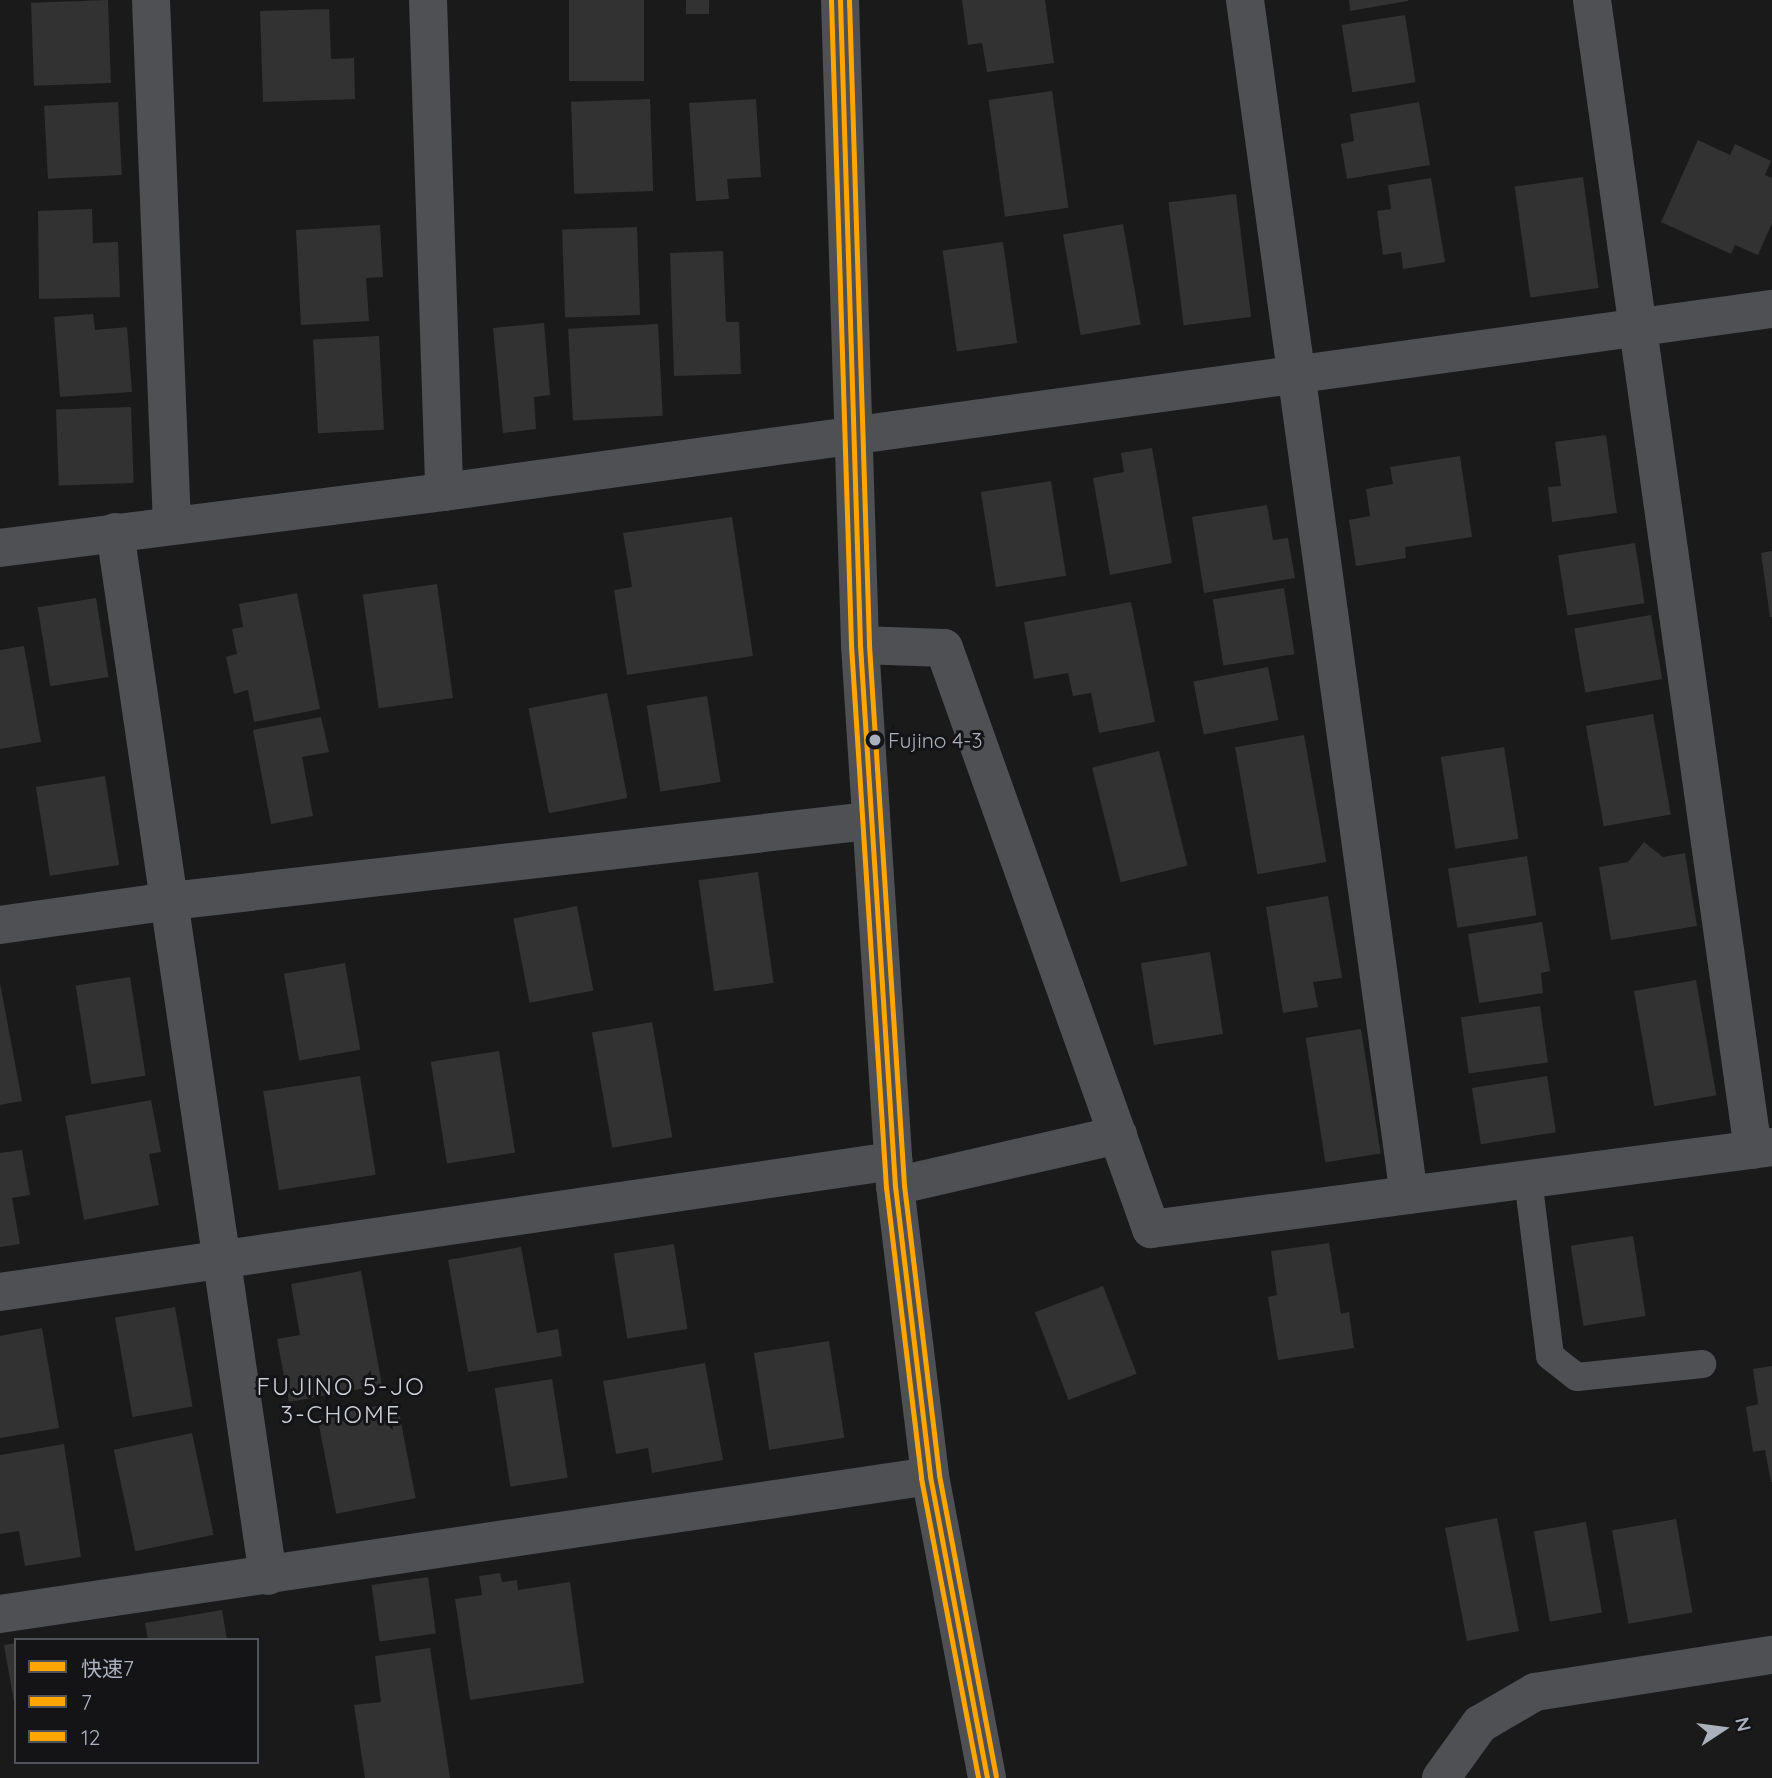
<!DOCTYPE html>
<html>
<head>
<meta charset="utf-8">
<style>
	body { margin:0 }
	#map { position:relative; width:1772px; height:1778px; overflow:hidden; background:#1a1a1a; font-family:Quicksand,"Noto Sans JP",sans-serif }
	div>[style] { position:absolute }
	.building>* { inset:0; background:#323232; transform-origin:0 0 }
	.service>* { height:28px; margin:-14px; padding:0 14px; transform-origin:14px; border-radius:14px; background:#4e5053 }
	.minor>* { height:38px; margin:-19px; padding:0 19px; transform-origin:19px; border-radius:19px; background:#4e5053 }
	.tertiary>* { height:38px; margin:-19px; padding:0 19px; transform-origin:19px; border-radius:19px; background:#4e5053 }
	.bus-1>* { height:5px; margin:-2.5px; padding:0 2.5px; transform-origin:2.5px; border-radius:2.5px; background:#ffa500 }
	.bus-2>* { height:5px; margin:-2.5px; padding:0 2.5px; transform-origin:2.5px; border-radius:2.5px; background:#ffa500 }
	.bus-3>* { height:5px; margin:-2.5px; padding:0 2.5px; transform-origin:2.5px; border-radius:2.5px; background:#ffa500 }
	.dots>* { width:19px; height:19px; translate:-50% -50%; box-sizing:border-box; border:4px solid #141417; border-radius:50% }
	span { translate:-50% -50%; white-space:nowrap; text-align:center; line-height:1.15; -webkit-text-stroke:6px #141417; paint-order:stroke }
	.bus-label { font-size:21px; color:#abb1bc }
	.left { translate:0 -50%; text-align:left }
	.neighbourhood-label { font-size:24px; color:#ccd0d7; letter-spacing:2px }
	.legend { position:absolute; left:14px; top:1638px; width:245px; height:126px; box-sizing:border-box; background:#141417; border:2px solid #505359; margin:0; padding:9px 12px; list-style:none; font-size:21px; color:#abb1bc }
	.legend li { display:flex; align-items:center; gap:14px; height:35px }
	.legend b { width:35px; border:2px solid #505359 }
	.north { position:absolute; left:1688px; top:1694px; width:70px; height:70px; -webkit-text-stroke:5px #141417; paint-order:stroke; rotate:77deg; font-size:19px; font-weight:700; line-height:28px; text-align:center; color:#abb1bc }
	.north::after { content:''; display:block; margin:auto; width:24px; height:32px; background:#abb1bc; clip-path:polygon(50% 0,100% 100%,50% 72%,0 100%) }
</style>
</head>
<body>
<div id="map">
	<div class="building">
		<div style="left:108px;top:0;width:83px;height:77px;rotate:88deg"></div>
		<div style="left:569px;top:0;width:75px;height:81px"></div>
		<div style="left:686px;top:0;width:23px;height:14px"></div>
		<div style="clip-path:polygon(962px 0,1045px 0,1054px 63px,987px 72px,982px 43px,968px 45px)"></div>
		<div style="clip-path:polygon(1349px 0,1408px 0,1408px 1px,1350px 11px)"></div>
		<div style="clip-path:polygon(329px 9px,331px 59px,354px 58px,355px 99px,263px 102px,260px 11px)"></div>
		<div style="left:1405px;top:15px;width:68px;height:64px;rotate:81deg"></div>
		<div style="left:1052px;top:91px;width:118px;height:64px;rotate:82deg"></div>
		<div style="left:650px;top:99px;width:92px;height:79px;rotate:88deg"></div>
		<div style="clip-path:polygon(756px 99px,761px 177px,727px 179px,729px 199px,696px 201px,689px 103px)"></div>
		<div style="left:118px;top:102px;width:73px;height:74px;rotate:87deg"></div>
		<div style="clip-path:polygon(1419px 102px,1430px 165px,1347px 179px,1341px 144px,1354px 141px,1350px 114px)"></div>
		<div style="clip-path:polygon(1698px 140px,1730px 155px,1735px 144px,1771px 161px,1765px 175px,1772px 178px,1772px 223px,1758px 255px,1735px 245px,1731px 254px,1661px 222px)"></div>
		<div style="left:1583px;top:177px;width:112px;height:69px;rotate:82deg"></div>
		<div style="clip-path:polygon(1431px 178px,1445px 262px,1403px 269px,1401px 252px,1383px 255px,1377px 211px,1391px 209px,1388px 185px)"></div>
		<div style="left:1236px;top:194px;width:124px;height:68px;rotate:83deg"></div>
		<div style="clip-path:polygon(92px 209px,93px 243px,118px 242px,120px 297px,39px 299px,38px 211px)"></div>
		<div style="left:1123px;top:224px;width:102px;height:61px;rotate:80deg"></div>
		<div style="clip-path:polygon(380px 225px,383px 277px,366px 278px,369px 321px,301px 325px,296px 230px)"></div>
		<div style="left:637px;top:227px;width:88px;height:75px;rotate:88deg"></div>
		<div style="left:1003px;top:242px;width:102px;height:61px;rotate:82deg"></div>
		<div style="clip-path:polygon(723px 251px,726px 322px,739px 322px,741px 374px,674px 376px,670px 253px)"></div>
		<div style="clip-path:polygon(93px 314px,95px 330px,127px 327px,132px 392px,60px 397px,54px 317px)"></div>
		<div style="clip-path:polygon(544px 323px,550px 395px,534px 397px,536px 429px,503px 433px,493px 328px)"></div>
		<div style="left:658px;top:324px;width:92px;height:90px;rotate:87deg"></div>
		<div style="left:379px;top:336px;width:94px;height:66px;rotate:87deg"></div>
		<div style="left:131px;top:407px;width:76px;height:75px;rotate:88deg"></div>
		<div style="clip-path:polygon(1606px 435px,1617px 513px,1552px 522px,1548px 487px,1561px 486px,1555px 442px)"></div>
		<div style="clip-path:polygon(1152px 448px,1172px 563px,1110px 575px,1093px 478px,1124px 472px,1121px 453px)"></div>
		<div style="clip-path:polygon(1460px 456px,1472px 537px,1405px 547px,1406px 558px,1356px 566px,1349px 520px,1370px 516px,1366px 489px,1393px 484px,1390px 467px)"></div>
		<div style="left:1051px;top:481px;width:96px;height:71px;rotate:81deg"></div>
		<div style="clip-path:polygon(1267px 505px,1273px 540px,1288px 538px,1295px 578px,1204px 593px,1192px 517px)"></div>
		<div style="clip-path:polygon(732px 517px,753px 656px,627px 675px,614px 590px,632px 587px,623px 533px)"></div>
		<div style="left:1635px;top:543px;width:61px;height:78px;rotate:81deg"></div>
		<div style="clip-path:polygon(1772px 551px,1772px 617px,1770px 617px,1761px 553px)"></div>
		<div style="left:437px;top:584px;width:115px;height:75px;rotate:82deg"></div>
		<div style="left:1284px;top:588px;width:67px;height:72px;rotate:81deg"></div>
		<div style="clip-path:polygon(297px 593px,320px 709px,254px 722px,248px 690px,234px 694px,226px 657px,237px 654px,232px 629px,243px 627px,239px 604px)"></div>
		<div style="left:96px;top:598px;width:80px;height:59px;rotate:81deg"></div>
		<div style="clip-path:polygon(1131px 602px,1155px 722px,1099px 733px,1091px 693px,1073px 696px,1068px 673px,1034px 679px,1024px 622px)"></div>
		<div style="left:1651px;top:615px;width:65px;height:78px;rotate:80deg"></div>
		<div style="clip-path:polygon(24px 646px,41px 742px,0 749px,0 650px)"></div>
		<div style="left:1268px;top:667px;width:54px;height:76px;rotate:79deg"></div>
		<div style="left:607px;top:693px;width:107px;height:80px;rotate:79deg"></div>
		<div style="left:707px;top:696px;width:87px;height:61px;rotate:81deg"></div>
		<div style="left:1653px;top:714px;width:102px;height:68px;rotate:80deg"></div>
		<div style="clip-path:polygon(321px 717px,329px 752px,302px 757px,313px 816px,271px 824px,253px 730px)"></div>
		<div style="left:1304px;top:735px;width:129px;height:70px;rotate:80deg"></div>
		<div style="left:1504px;top:747px;width:93px;height:64px;rotate:81deg"></div>
		<div style="left:1159px;top:751px;width:118px;height:69px;rotate:76deg"></div>
		<div style="left:105px;top:776px;width:90px;height:70px;rotate:81deg"></div>
		<div style="clip-path:polygon(1644px 842px,1663px 857px,1685px 853px,1697px 926px,1611px 940px,1599px 867px,1628px 862px)"></div>
		<div style="left:1527px;top:856px;width:60px;height:80px;rotate:81deg"></div>
		<div style="left:758px;top:872px;width:112px;height:60px;rotate:82deg"></div>
		<div style="clip-path:polygon(1328px 896px,1342px 978px,1313px 982px,1318px 1007px,1283px 1013px,1266px 907px)"></div>
		<div style="left:577px;top:906px;width:86px;height:65px;rotate:79deg"></div>
		<div style="clip-path:polygon(1542px 922px,1550px 971px,1541px 973px,1543px 993px,1479px 1003px,1468px 934px)"></div>
		<div style="left:1210px;top:952px;width:83px;height:70px;rotate:81deg"></div>
		<div style="left:345px;top:963px;width:88px;height:62px;rotate:80deg"></div>
		<div style="left:130px;top:977px;width:100px;height:55px;rotate:81deg"></div>
		<div style="left:1696px;top:980px;width:117px;height:63px;rotate:80deg"></div>
		<div style="clip-path:polygon(0 983px,22px 1101px,0 1105px)"></div>
		<div style="left:1540px;top:1006px;width:57px;height:80px;rotate:82deg"></div>
		<div style="left:652px;top:1022px;width:117px;height:61px;rotate:80deg"></div>
		<div style="left:1361px;top:1029px;width:126px;height:56px;rotate:81deg"></div>
		<div style="left:499px;top:1051px;width:103px;height:69px;rotate:81deg"></div>
		<div style="left:360px;top:1076px;width:100px;height:98px;rotate:81deg"></div>
		<div style="left:1547px;top:1076px;width:57px;height:76px;rotate:81deg"></div>
		<div style="clip-path:polygon(151px 1100px,161px 1152px,149px 1154px,159px 1205px,84px 1220px,65px 1116px)"></div>
		<div style="clip-path:polygon(22px 1150px,30px 1195px,12px 1198px,20px 1244px,0 1247px,0 1153px)"></div>
		<div style="left:1633px;top:1236px;width:81px;height:63px;rotate:81deg"></div>
		<div style="clip-path:polygon(1329px 1243px,1341px 1314px,1349px 1312px,1354px 1348px,1278px 1360px,1268px 1297px,1277px 1295px,1271px 1251px)"></div>
		<div style="left:674px;top:1244px;width:86px;height:61px;rotate:81deg"></div>
		<div style="clip-path:polygon(521px 1247px,537px 1333px,558px 1329px,562px 1356px,468px 1372px,448px 1260px)"></div>
		<div style="clip-path:polygon(361px 1271px,382px 1385px,289px 1402px,277px 1339px,300px 1335px,291px 1284px)"></div>
		<div style="left:1103px;top:1286px;width:94px;height:73px;rotate:69deg"></div>
		<div style="left:175px;top:1307px;width:101px;height:61px;rotate:80deg"></div>
		<div style="clip-path:polygon(42px 1328px,59px 1428px,0 1438px,0 1336px)"></div>
		<div style="left:829px;top:1341px;width:98px;height:76px;rotate:81deg"></div>
		<div style="clip-path:polygon(705px 1363px,723px 1460px,652px 1473px,648px 1448px,616px 1454px,603px 1381px)"></div>
		<div style="clip-path:polygon(1772px 1366px,1772px 1482px,1771px 1482px,1765px 1450px,1753px 1452px,1746px 1407px,1758px 1404px,1753px 1369px)"></div>
		<div style="left:552px;top:1379px;width:100px;height:58px;rotate:81deg"></div>
		<div style="left:397px;top:1402px;width:98px;height:81px;rotate:79deg"></div>
		<div style="left:192px;top:1433px;width:104px;height:80px;rotate:78deg"></div>
		<div style="clip-path:polygon(64px 1444px,81px 1557px,25px 1566px,19px 1531px,0 1534px,0 1455px)"></div>
		<div style="left:1497px;top:1518px;width:115px;height:53px;rotate:79deg"></div>
		<div style="left:1676px;top:1519px;width:95px;height:65px;rotate:80deg"></div>
		<div style="left:1586px;top:1522px;width:92px;height:53px;rotate:80deg"></div>
		<div style="clip-path:polygon(500px 1573px,502px 1582px,517px 1580px,518px 1590px,570px 1582px,584px 1683px,470px 1700px,455px 1599px,482px 1595px,479px 1576px)"></div>
		<div style="left:428px;top:1577px;width:57px;height:57px;rotate:82deg"></div>
		<div style="clip-path:polygon(222px 1610px,227px 1640px,148px 1640px,145px 1623px)"></div>
		<div style="clip-path:polygon(16px 1643px,16px 1702px,14px 1702px,4px 1645px)"></div>
		<div style="clip-path:polygon(430px 1648px,450px 1778px,365px 1778px,354px 1705px,381px 1702px,375px 1656px)"></div>
	</div>
	<div class="service">
		<div style="left:1528px;top:1179px;width:178px;rotate:82.9deg"></div>
		<div style="left:1550px;top:1356px;width:34px;rotate:38deg"></div>
		<div style="left:1577px;top:1377px;width:126px;rotate:-5.9deg"></div>
	</div>
	<div class="minor">
		<div style="left:151px;top:0;width:525px;rotate:87.71deg"></div>
		<div style="left:428px;top:0;width:492px;rotate:88.1deg"></div>
		<div style="left:1245px;top:0;width:1206px;rotate:82.19deg"></div>
		<div style="left:1592px;top:0;width:1161px;rotate:82.03deg"></div>
		<div style="left:115px;top:532px;width:1055px;rotate:81.66deg"></div>
		<div style="left:0;top:548px;width:448px;rotate:-7.2deg"></div>
		<div style="left:444px;top:492px;width:1341px;rotate:-7.85deg"></div>
		<div style="left:860px;top:645px;width:84px;rotate:2deg"></div>
		<div style="left:944px;top:648px;width:617px;rotate:70.39deg"></div>
		<div style="left:1151px;top:1229px;width:626px;rotate:-7.52deg"></div>
		<div style="left:0;top:925px;width:173px;rotate:-8deg"></div>
		<div style="left:171px;top:901px;width:703px;rotate:-6.54deg"></div>
		<div style="left:895px;top:1186px;width:229px;rotate:-12.9deg"></div>
		<div style="left:0;top:1292px;width:903px;rotate:-8.35deg"></div>
		<div style="left:0;top:1614px;width:940px;rotate:-8.44deg"></div>
		<div style="left:1441px;top:1778px;width:67px;rotate:-54.2deg"></div>
		<div style="left:1480px;top:1724px;width:64px;rotate:-30.2deg"></div>
		<div style="left:1535px;top:1692px;width:240px;rotate:-8.9deg"></div>
	</div>
	<div class="tertiary">
		<div style="left:840px;top:0;width:645px;rotate:88.22deg"></div>
		<div style="left:860px;top:645px;width:542px;rotate:86.3deg"></div>
		<div style="left:895px;top:1186px;width:292px;rotate:83.1deg"></div>
		<div style="left:930px;top:1476px;width:307px;rotate:79.3deg"></div>
	</div>
	<div class="bus-1">
		<div style="left:840px;top:0;width:645px;rotate:88.22deg"></div>
		<div style="left:860px;top:645px;width:542px;rotate:86.3deg"></div>
		<div style="left:895px;top:1186px;width:292px;rotate:83.1deg"></div>
		<div style="left:930px;top:1476px;width:307px;rotate:79.3deg"></div>
	</div>
	<div class="bus-2">
		<div style="left:831px;top:0;width:645px;rotate:88.22deg"></div>
		<div style="left:851px;top:645px;width:543px;rotate:86.31deg"></div>
		<div style="left:886px;top:1187px;width:293px;rotate:83.1deg"></div>
		<div style="left:921px;top:1478px;width:305px;rotate:79.2deg"></div>
	</div>
	<div class="bus-3">
		<div style="left:849px;top:0;width:645px;rotate:88.22deg"></div>
		<div style="left:869px;top:645px;width:541px;rotate:86.29deg"></div>
		<div style="left:904px;top:1185px;width:292px;rotate:83.1deg"></div>
		<div style="left:939px;top:1475px;width:306px;rotate:79.3deg"></div>
	</div>
	<div class="dots">
		<div style="left:875px;top:740px;background:#abb1bc"></div>
	</div>
	<div class="bus-label">
		<span class="left" style="left:888px;top:740px">Fujino 4-3</span>
	</div>
	<div class="neighbourhood-label">
		<span style="left:341px;top:1401px">FUJINO 5-JO<br>3-CHOME</span>
	</div>
	<ul class="legend">
	<li><b style="height:9px;background:#ffa500"></b>快速7</li>
	<li><b style="height:9px;background:#ffa500"></b>7</li>
	<li><b style="height:9px;background:#ffa500"></b>12</li>
	</ul>
	<div class="north">N</div>
</div>
</body>
</html>
